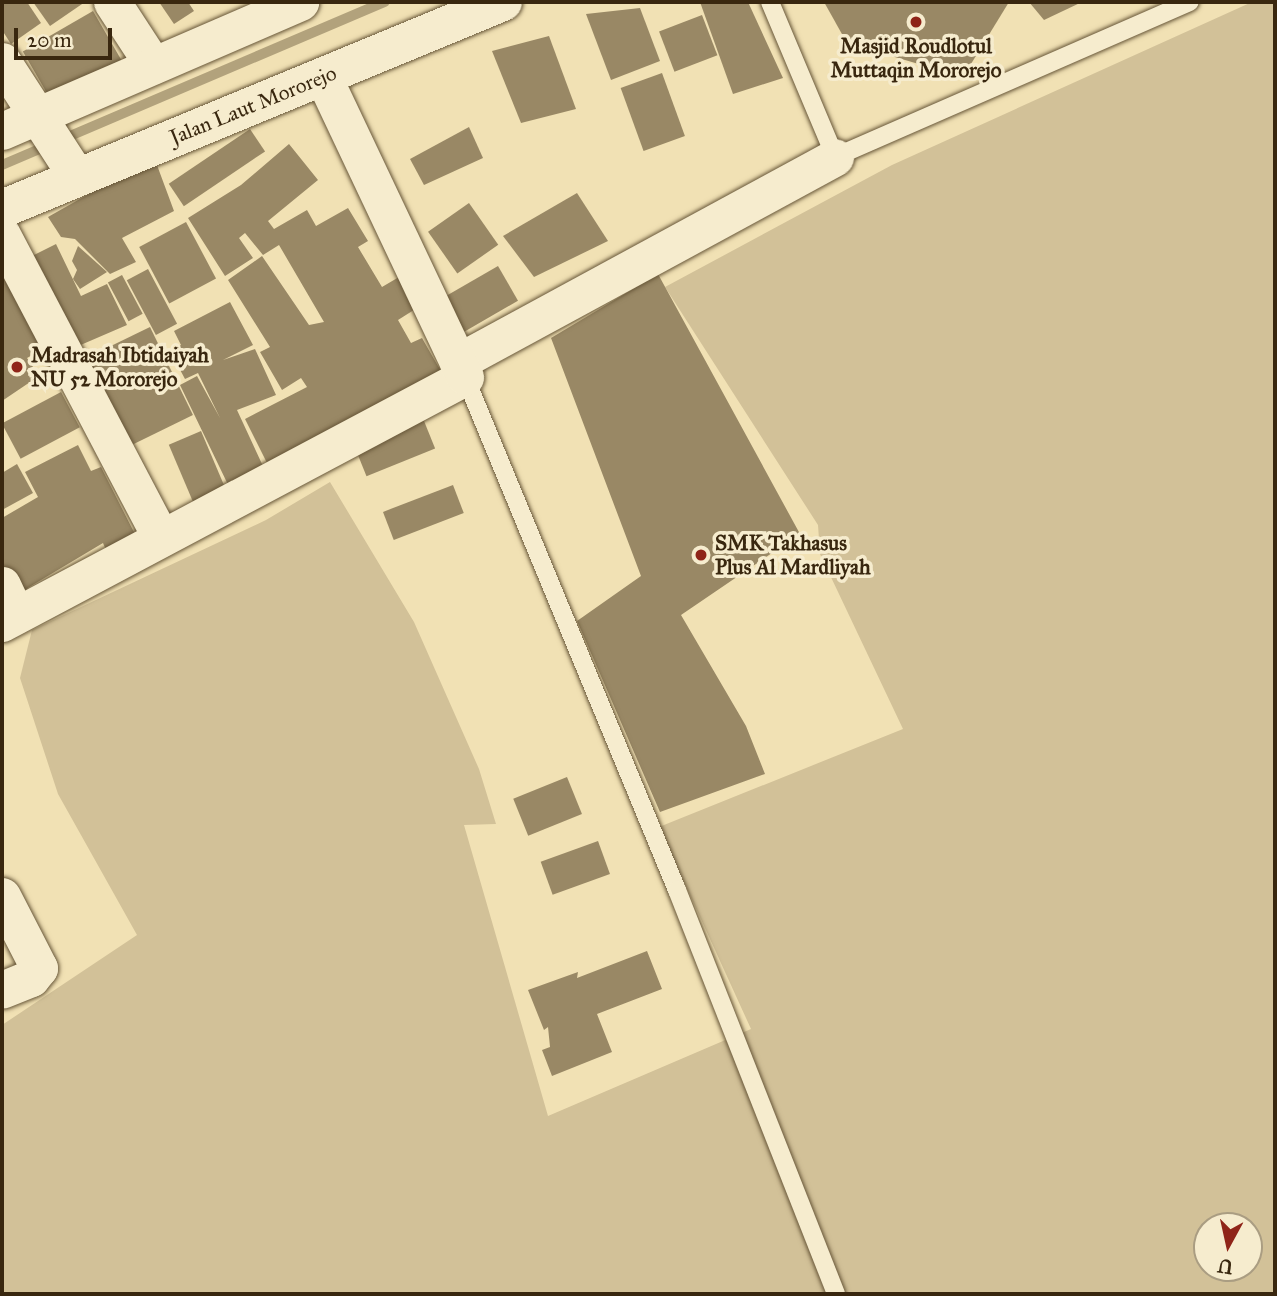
<!DOCTYPE html>
<html>
<head>
<meta charset="utf-8">
<style>
	body { margin:0 }
	#map { position:relative; width:1277px; height:1296px; overflow:hidden; background:#f1e1b4; font-family:"IM FELL Great Primer",serif }
	div>[style] { position:absolute }
	.green>* { inset:0; background:#d2c198 }
	.stream>* { height:10px; margin:-5px; padding:0 5px; transform-origin:5px; border-radius:5px; background:#b2a27c }
	.building>* { inset:0; background:#998865; transform-origin:0 0 }
	.roads { filter:drop-shadow(0 0 2px #675638) drop-shadow(0 0 2px #675638) }
	.service>* { height:18px; margin:-9px; padding:0 9px; transform-origin:9px; border-radius:9px; background:#f6ecce }
	.minor>* { height:37px; margin:-18.5px; padding:0 18.5px; transform-origin:18.5px; border-radius:18.5px; background:#f6ecce }
	.tertiary>* { height:38px; margin:-19px; padding:0 19px; transform-origin:19px; border-radius:19px; background:#f6ecce }
	.dots>* { width:19px; height:19px; translate:-50% -50%; box-sizing:border-box; border:4px solid #f6ecce; border-radius:50% }
	span { translate:-50% -50%; white-space:nowrap; text-align:center; line-height:1.15; -webkit-text-stroke:7px #f6ecce; paint-order:stroke }
	.poi-label { font-size:21px; color:#39270f; font-weight:700 }
	.left { translate:0 -50%; text-align:left }
	.street-label { font-size:21px; color:#39270f }
	.frame { position:absolute; inset:0; border:4px solid #39270f; pointer-events:none }
	.north { position:absolute; left:1193px; top:1212px; width:70px; height:70px; box-sizing:border-box; background:#f6ecce; border:2px solid #aa9d82; border-radius:50%; rotate:188deg; font-size:19px; font-weight:700; line-height:28px; text-align:center; color:#39270f }
	.north::after { content:''; display:block; margin:auto; width:24px; height:32px; background:#8f2418; clip-path:polygon(50% 0,100% 100%,50% 72%,0 100%) }
	.scale { position:absolute; left:14px; top:28px; width:98px; height:32px; box-sizing:border-box; border:4px solid #39270f; border-top:0; padding-left:9px; font-size:21px; line-height:24px; white-space:nowrap; color:#39270f; -webkit-text-stroke:5px #f6ecce; paint-order:stroke }
</style>
</head>
<body>
<div id="map">
	<div class="green">
		<div style="clip-path:polygon(evenodd,1252px 2px,1275px 2px,1275px 1294px,2px 1294px,2px 1025px,137px 935px,58px 794px,20px 678px,32px 630px,266px 520px,330px 482px,414px 622px,479px 769px,496px 824px,464px 825px,548px 1116px,751px 1029px,659px 827px,903px 729px,820px 554px,818px 525px,665px 287px,892px 165px,1252px 2px,1207px 1226px,1249px 1226px,1249px 1268px,1207px 1268px,1207px 1226px)"></div>
	</div>
	<div class="stream">
		<div style="left:2px;top:165px;width:416px;rotate:-23.1deg"></div>
	</div>
	<div class="building">
		<div style="clip-path:polygon(2px 2px,27px 2px,41px 23px,11px 44px,2px 30px)"></div>
		<div style="clip-path:polygon(33px 2px,85px 2px,50px 26px)"></div>
		<div style="clip-path:polygon(159px 2px,188px 2px,194px 11px,174px 24px)"></div>
		<div style="clip-path:polygon(700px 2px,748px 2px,783px 78px,733px 94px)"></div>
		<div style="clip-path:polygon(824px 2px,1009px 2px,963px 77px,847px 43px)"></div>
		<div style="clip-path:polygon(1029px 2px,1082px 2px,1044px 20px)"></div>
		<div style="clip-path:polygon(640px 8px,660px 61px,611px 80px,586px 14px)"></div>
		<div style="left:93px;top:11px;width:59px;height:81px;rotate:60deg"></div>
		<div style="left:702px;top:15px;width:43px;height:46px;rotate:69deg"></div>
		<div style="clip-path:polygon(549px 36px,576px 109px,521px 123px,492px 51px)"></div>
		<div style="left:662px;top:73px;width:67px;height:44px;rotate:70deg"></div>
		<div style="clip-path:polygon(469px 127px,483px 158px,424px 185px,410px 159px)"></div>
		<div style="left:250px;top:129px;width:27px;height:98px;rotate:56deg"></div>
		<div style="clip-path:polygon(289px 144px,318px 180px,268px 221px,274px 229px,307px 210px,316px 226px,348px 208px,368px 241px,358px 247px,382px 287px,399px 277px,417px 308px,398px 320px,411px 343px,422px 338px,442px 373px,269px 467px,245px 419px,307px 387px,301px 378px,282px 390px,260px 352px,270px 347px,228px 280px,262px 256px,309px 325px,324px 322px,279px 245px,263px 255px,245px 233px,239px 238px,253px 258px,225px 276px,188px 218px,241px 185px)"></div>
		<div style="clip-path:polygon(154px 157px,174px 211px,122px 238px,136px 262px,110px 274px,75px 239px,61px 237px,48px 217px)"></div>
		<div style="clip-path:polygon(577px 193px,608px 241px,534px 277px,503px 236px)"></div>
		<div style="left:469px;top:203px;width:51px;height:50px;rotate:55deg"></div>
		<div style="left:186px;top:222px;width:64px;height:53px;rotate:62deg"></div>
		<div style="clip-path:polygon(56px 244px,81px 296px,107px 284px,127px 325px,69px 350px,18px 263px)"></div>
		<div style="clip-path:polygon(78px 246px,107px 272px,80px 289px,73px 279px,77px 270px,72px 261px)"></div>
		<div style="clip-path:polygon(2px 258px,52px 344px,27px 358px,39px 376px,2px 401px)"></div>
		<div style="left:498px;top:266px;width:40px;height:66px;rotate:60deg"></div>
		<div style="left:148px;top:269px;width:62px;height:24px;rotate:62deg"></div>
		<div style="clip-path:polygon(658px 274px,800px 534px,681px 615px,746px 726px,765px 774px,660px 812px,577px 621px,641px 576px,551px 338px)"></div>
		<div style="left:122px;top:275px;width:44px;height:16px;rotate:62deg"></div>
		<div style="clip-path:polygon(230px 302px,253px 345px,223px 360px,255px 349px,276px 395px,237px 410px,268px 477px,232px 493px,180px 385px,197px 376px,220px 418px,198px 373px,185px 379px,170px 351px,181px 345px,174px 331px)"></div>
		<div style="left:150px;top:327px;width:98px;height:71px;rotate:64deg"></div>
		<div style="left:61px;top:392px;width:40px;height:67px;rotate:62deg"></div>
		<div style="left:422px;top:416px;width:35px;height:74px;rotate:68deg"></div>
		<div style="left:201px;top:431px;width:66px;height:35px;rotate:67deg"></div>
		<div style="clip-path:polygon(78px 445px,91px 471px,101px 467px,140px 544px,110px 559px,103px 543px,16px 595px,2px 569px,2px 518px,38px 497px,25px 472px)"></div>
		<div style="clip-path:polygon(17px 464px,33px 493px,2px 510px,2px 473px)"></div>
		<div style="left:453px;top:485px;width:30px;height:75px;rotate:69deg"></div>
		<div style="left:567px;top:777px;width:40px;height:58px;rotate:68deg"></div>
		<div style="left:598px;top:841px;width:35px;height:61px;rotate:70deg"></div>
		<div style="clip-path:polygon(647px 951px,662px 989px,597px 1014px,612px 1052px,552px 1076px,542px 1050px,550px 1047px,548px 1027px,544px 1030px,528px 990px,578px 972px,577px 978px)"></div>
	</div>
	<div class="roads">
		<div class="service">
			<div style="left:770px;top:2px;width:168px;rotate:67.2deg"></div>
			<div style="left:835px;top:157px;width:387px;rotate:-23.6deg"></div>
			<div style="left:465px;top:377px;width:555px;rotate:67.55deg"></div>
			<div style="left:677px;top:890px;width:434px;rotate:68.5deg"></div>
		</div>
		<div class="minor">
			<div style="left:112px;top:2px;width:75px;rotate:56.9deg"></div>
			<div style="left:2px;top:61px;width:138px;rotate:57.1deg"></div>
			<div style="left:2px;top:131px;width:325px;rotate:-23.4deg"></div>
			<div style="left:2px;top:235px;width:342px;rotate:62.3deg"></div>
			<div style="left:458px;top:362px;width:429px;rotate:-28.5deg"></div>
			<div style="left:2px;top:585px;width:33px;rotate:65deg"></div>
			<div style="left:2px;top:623px;width:524px;rotate:-27.98deg"></div>
			<div style="left:465px;top:377px;width:332px;rotate:-115.3deg"></div>
			<div style="left:2px;top:896px;width:81px;rotate:62.8deg"></div>
			<div style="left:39px;top:968px;width:13px;rotate:129deg"></div>
			<div style="left:31px;top:978px;width:31px;rotate:158deg"></div>
		</div>
		<div class="tertiary">
			<div style="left:2px;top:209px;width:542px;rotate:-22.45deg"></div>
		</div>
	</div>
	<div class="dots">
		<div style="left:916px;top:22px;background:#8f2418"></div>
		<div style="left:17px;top:367px;background:#8f2418"></div>
		<div style="left:701px;top:555px;background:#8f2418"></div>
	</div>
	<div class="poi-label">
		<span style="left:916px;top:58px">Masjid Roudlotul<br>Muttaqin Mororejo</span>
		<span class="left" style="left:31px;top:367px">Madrasah Ibtidaiyah<br>NU 52 Mororejo</span>
		<span class="left" style="left:715px;top:555px">SMK Takhasus<br>Plus Al Mardliyah</span>
	</div>
	<div class="street-label">
		<span style="left:253px;top:105px;rotate:-22deg">Jalan Laut Mororejo</span>
	</div>
	<div class="frame"></div>
	<div class="north">U</div>
	<div class="scale">20 m</div>
</div>
</body>
</html>
